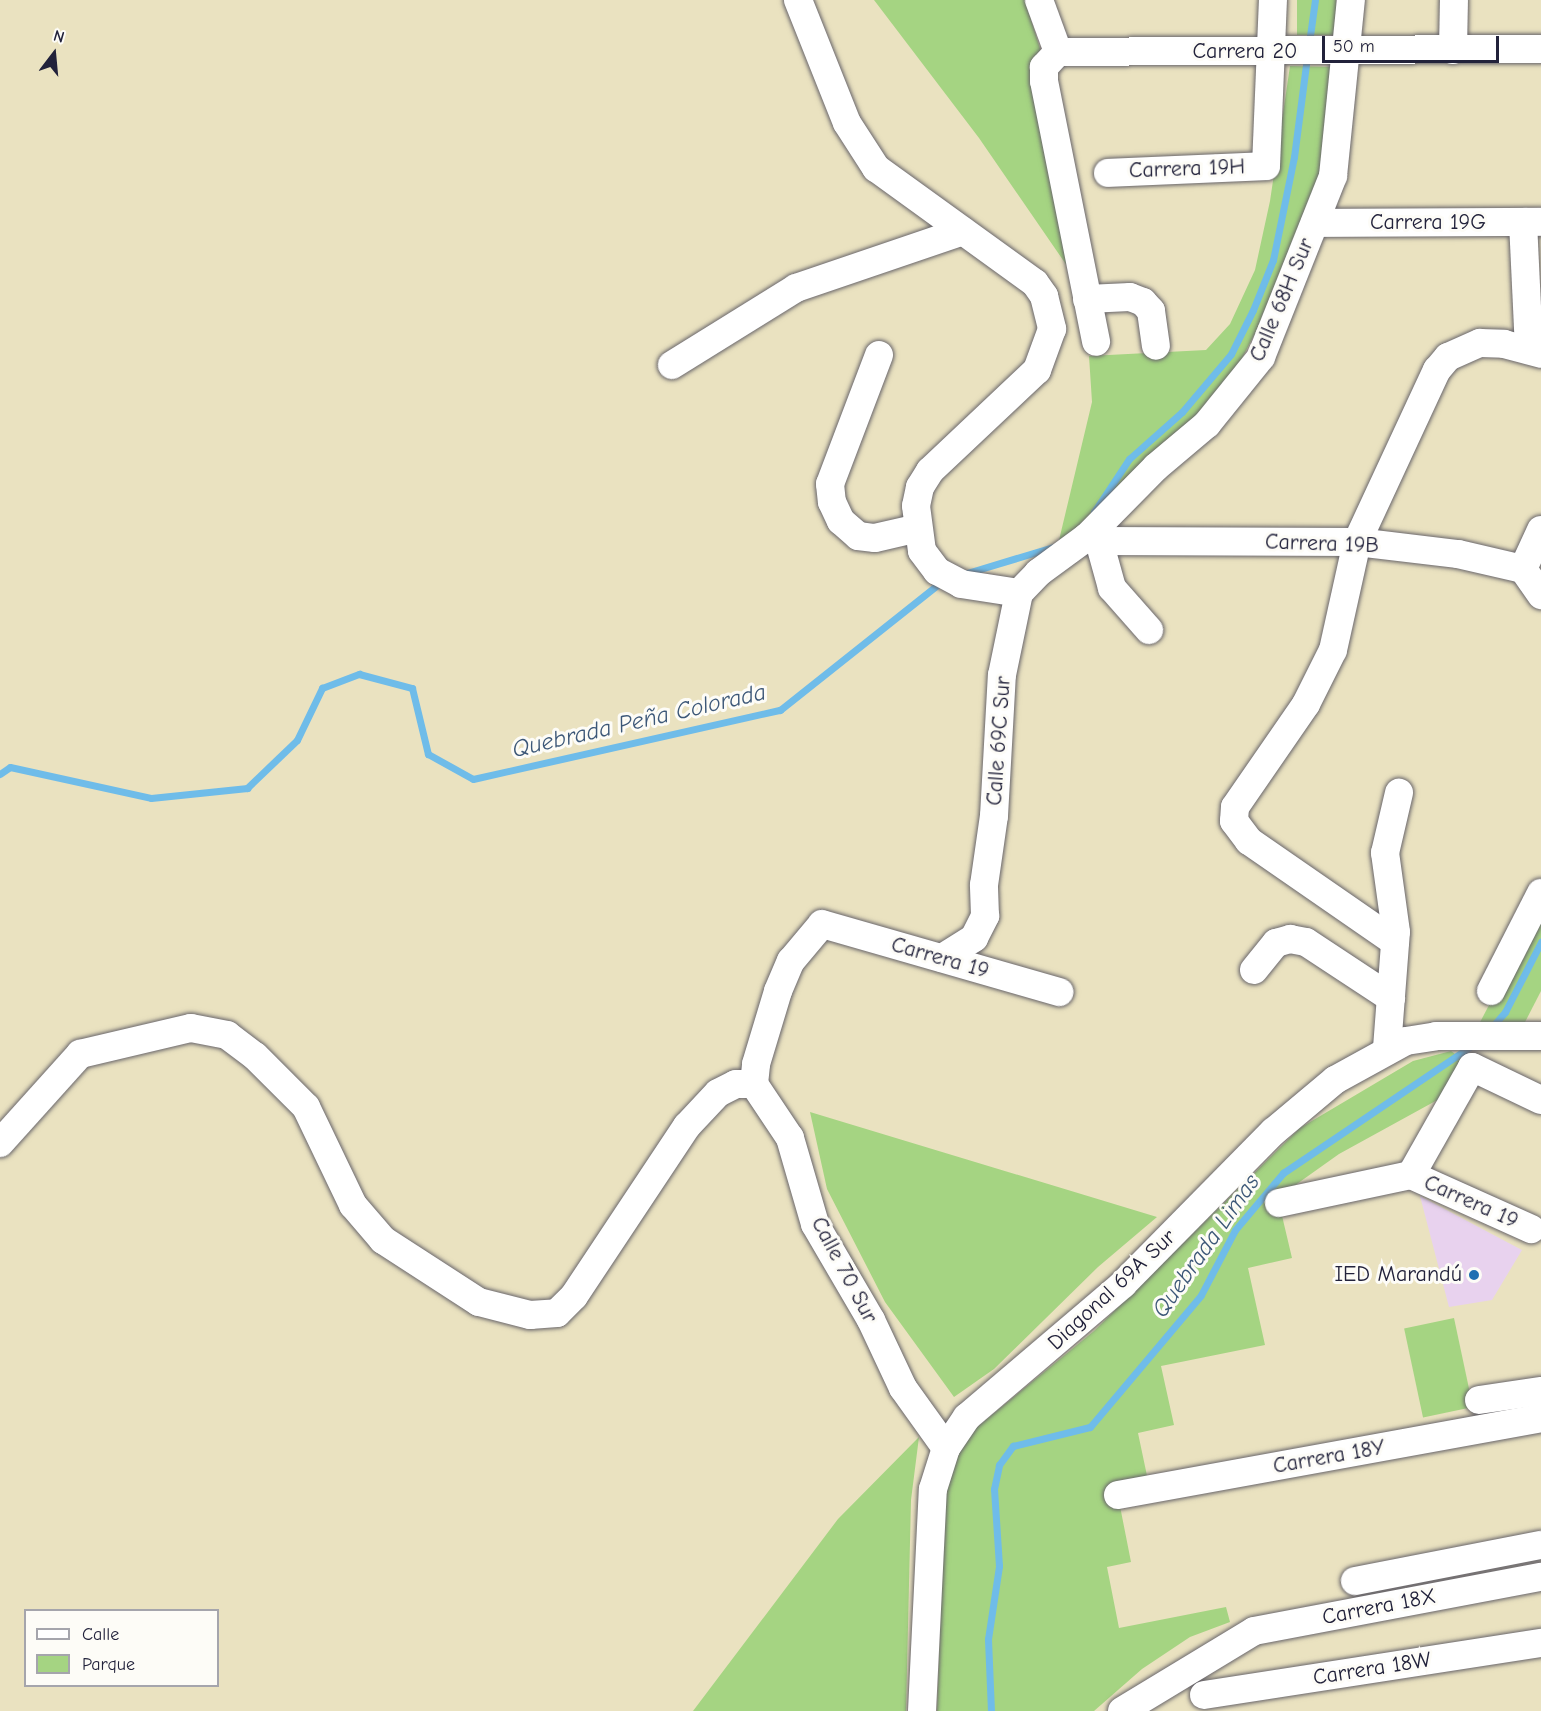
<!DOCTYPE html>
<html>
<head>
<meta charset="utf-8">
<style>
	body { margin:0 }
	#map { position:relative; width:1541px; height:1711px; overflow:hidden; background:#eae2c0; font-family:"Comic Neue",sans-serif }
	div>[style] { position:absolute }
	.built>* { inset:0; background:#e8d2ee }
	.green>* { inset:0; background:#a5d482; transform-origin:0 0 }
	.stream>* { height:7px; margin:-3.5px; padding:0 3.5px; transform-origin:3.5px; border-radius:3.5px; background:#6fbce9 }
	.roads { filter:drop-shadow(0 0 2px #68656a) drop-shadow(0 0 2px #68656a) }
	.minor>* { height:28px; margin:-14px; padding:0 14px; transform-origin:14px; border-radius:14px; background:#fff }
	.dots>* { width:16px; height:16px; translate:-50% -50%; box-sizing:border-box; border:3px solid #fdfcf7; border-radius:50% }
	span { translate:-50% -50%; white-space:nowrap; text-align:center; line-height:1.15; -webkit-text-stroke:6px #fdfcf7; paint-order:stroke }
	.street-label { font-size:22px; color:#22223b }
	.poi-label { font-size:22px; color:#22223b }
	.right { translate:-100% -50%; text-align:right }
	.water-label { font-size:24px; color:#3d5878; font-style:italic }
	.legend { position:absolute; left:24px; top:1609px; width:195px; height:78px; box-sizing:border-box; background:#fdfcf7; border:2px solid #a5a5ac; margin:0; padding:8px 10px; list-style:none; font-size:18px; color:#22223b }
	.legend li { display:flex; align-items:center; gap:12px; height:30px }
	.legend b { width:30px; border:2px solid #a5a5ac }
	.north { position:absolute; left:24px; top:24px; width:60px; height:60px; -webkit-text-stroke:4px #fdfcf7; paint-order:stroke; rotate:16deg; font-size:16px; font-weight:700; line-height:24px; text-align:center; color:#22223b }
	.north::after { content:''; display:block; margin:auto; width:21px; height:27px; background:#22223b; clip-path:polygon(50% 0,100% 100%,50% 72%,0 100%) }
	.scale { position:absolute; left:1322px; top:36px; width:177px; height:27px; box-sizing:border-box; border:3px solid #22223b; border-top:0; padding-left:8px; font-size:18px; line-height:21px; white-space:nowrap; color:#22223b; -webkit-text-stroke:4px #fdfcf7; paint-order:stroke }
</style>
</head>
<body>
<div id="map">
	<div class="built">
		<div style="clip-path:polygon(1420px 1196px,1522px 1250px,1492px 1300px,1449px 1307px)"></div>
	</div>
	<div class="green">
		<div style="clip-path:polygon(874px 0,1025px 0,1042px 55px,1085px 292px,979px 138px)"></div>
		<div style="left:1297px;top:0;width:39px;height:35px"></div>
		<div style="clip-path:polygon(1290px 66px,1336px 67px,1319px 175px,1268px 308px,1236px 370px,1188px 429px,1055px 557px,1092px 402px,1089px 356px,1206px 350px,1230px 324px,1255px 270px,1270px 201px)"></div>
		<div style="clip-path:polygon(1541px 906px,1541px 991px,1522px 1028px,1477px 1028px)"></div>
		<div style="clip-path:polygon(1451px 1051px,1472px 1066px,1461px 1087px,1339px 1154px,1294px 1186px,1279px 1203px,1292px 1258px,1248px 1268px,1265px 1345px,1161px 1366px,1174px 1425px,1138px 1433px,1150px 1490px,1118px 1496px,1131px 1562px,1107px 1567px,1119px 1628px,1226px 1607px,1230px 1622px,1190px 1637px,1142px 1669px,1094px 1711px,937px 1711px,946px 1476px,971px 1432px,1094px 1331px,1300px 1128px,1413px 1061px)"></div>
		<div style="clip-path:polygon(810px 1112px,1157px 1217px,1098px 1267px,994px 1369px,954px 1397px,885px 1302px,827px 1189px)"></div>
		<div style="left:1454px;top:1318px;width:91px;height:51px;rotate:78deg"></div>
		<div style="clip-path:polygon(919px 1437px,911px 1500px,906px 1711px,693px 1711px,838px 1519px)"></div>
	</div>
	<div class="stream">
		<div style="left:1309px;top:43px;width:43px;rotate:-82.1deg"></div>
		<div style="left:1094px;top:512px;width:64px;rotate:-56.6deg"></div>
		<div style="left:1129px;top:459px;width:71px;rotate:-41.6deg"></div>
		<div style="left:1182px;top:412px;width:76px;rotate:-49.8deg"></div>
		<div style="left:1231px;top:354px;width:49px;rotate:-63.4deg"></div>
		<div style="left:1253px;top:310px;width:54px;rotate:-68.2deg"></div>
		<div style="left:1273px;top:260px;width:105px;rotate:-78.5deg"></div>
		<div style="left:1294px;top:157px;width:101px;rotate:-82.6deg"></div>
		<div style="left:967px;top:573px;width:90px;rotate:-16.8deg"></div>
		<div style="left:0;top:774px;width:12px;rotate:-35deg"></div>
		<div style="left:10px;top:767px;width:144px;rotate:12.4deg"></div>
		<div style="left:151px;top:798px;width:97px;rotate:-5.9deg"></div>
		<div style="left:247px;top:788px;width:69px;rotate:-43.8deg"></div>
		<div style="left:297px;top:740px;width:58px;rotate:-64.3deg"></div>
		<div style="left:322px;top:688px;width:40px;rotate:-21deg"></div>
		<div style="left:359px;top:674px;width:55px;rotate:14.8deg"></div>
		<div style="left:412px;top:688px;width:68px;rotate:76.4deg"></div>
		<div style="left:428px;top:754px;width:51px;rotate:29.1deg"></div>
		<div style="left:473px;top:779px;width:315px;rotate:-12.7deg"></div>
		<div style="left:780px;top:710px;width:207px;rotate:-38.5deg"></div>
		<div style="left:1492px;top:1027px;width:20px;rotate:-49deg"></div>
		<div style="left:1505px;top:1012px;width:79px;rotate:-62.8deg"></div>
		<div style="left:991px;top:1711px;width:72px;rotate:-92.4deg"></div>
		<div style="left:988px;top:1639px;width:74px;rotate:-81.4deg"></div>
		<div style="left:999px;top:1566px;width:77px;rotate:-93.7deg"></div>
		<div style="left:994px;top:1489px;width:25px;rotate:-78deg"></div>
		<div style="left:999px;top:1465px;width:24px;rotate:-54deg"></div>
		<div style="left:1013px;top:1446px;width:79px;rotate:-13.9deg"></div>
		<div style="left:1090px;top:1427px;width:172px;rotate:-49.9deg"></div>
		<div style="left:1201px;top:1295px;width:73px;rotate:-62.4deg"></div>
		<div style="left:1235px;top:1230px;width:75px;rotate:-49.9deg"></div>
		<div style="left:1283px;top:1173px;width:229px;rotate:-34deg"></div>
	</div>
	<div class="roads">
		<div class="minor">
			<div style="left:798px;top:0;width:132px;rotate:68.3deg"></div>
			<div style="left:847px;top:123px;width:54px;rotate:57.2deg"></div>
			<div style="left:876px;top:168px;width:196px;rotate:35.9deg"></div>
			<div style="left:1035px;top:283px;width:16px;rotate:55deg"></div>
			<div style="left:1044px;top:296px;width:34px;rotate:76deg"></div>
			<div style="left:1052px;top:329px;width:44px;rotate:110.1deg"></div>
			<div style="left:1037px;top:370px;width:147px;rotate:136.7deg"></div>
			<div style="left:930px;top:471px;width:19px;rotate:122deg"></div>
			<div style="left:920px;top:487px;width:19px;rotate:102deg"></div>
			<div style="left:916px;top:506px;width:45px;rotate:82.4deg"></div>
			<div style="left:922px;top:551px;width:25px;rotate:53deg"></div>
			<div style="left:937px;top:571px;width:27px;rotate:28deg"></div>
			<div style="left:961px;top:584px;width:59px;rotate:8.8deg"></div>
			<div style="left:1039px;top:0;width:55px;rotate:69.9deg"></div>
			<div style="left:1453px;top:50px;width:50px;rotate:-88.9deg"></div>
			<div style="left:1058px;top:52px;width:483px;rotate:-0.4deg"></div>
			<div style="left:1058px;top:52px;width:21px;rotate:133deg"></div>
			<div style="left:1044px;top:67px;width:14px;rotate:90deg"></div>
			<div style="left:1044px;top:81px;width:266px;rotate:78.7deg"></div>
			<div style="left:1108px;top:173px;width:158px;rotate:-2.5deg"></div>
			<div style="left:1266px;top:166px;width:166px;rotate:-87.6deg"></div>
			<div style="left:1523px;top:222px;width:128px;rotate:87.3deg"></div>
			<div style="left:1315px;top:223px;width:226px;rotate:-0.3deg"></div>
			<div style="left:1087px;top:299px;width:43px;rotate:-2.7deg"></div>
			<div style="left:1130px;top:297px;width:14px;rotate:21deg"></div>
			<div style="left:1143px;top:302px;width:12px;rotate:48deg"></div>
			<div style="left:1151px;top:311px;width:35px;rotate:82deg"></div>
			<div style="left:879px;top:355px;width:138px;rotate:110.8deg"></div>
			<div style="left:830px;top:484px;width:18px;rotate:84deg"></div>
			<div style="left:832px;top:502px;width:21px;rotate:65deg"></div>
			<div style="left:841px;top:521px;width:23px;rotate:41deg"></div>
			<div style="left:858px;top:536px;width:17px;rotate:7deg"></div>
			<div style="left:875px;top:538px;width:44px;rotate:-13.1deg"></div>
			<div style="left:672px;top:365px;width:146px;rotate:-31.8deg"></div>
			<div style="left:796px;top:288px;width:176px;rotate:-18.8deg"></div>
			<div style="left:1087px;top:537px;width:13px;rotate:18deg"></div>
			<div style="left:1099px;top:541px;width:258px;rotate:0.2deg"></div>
			<div style="left:1357px;top:542px;width:102px;rotate:6.8deg"></div>
			<div style="left:1458px;top:554px;width:67px;rotate:13deg"></div>
			<div style="left:1523px;top:569px;width:32px;rotate:55deg"></div>
			<div style="left:1099px;top:541px;width:49px;rotate:74.5deg"></div>
			<div style="left:1112px;top:588px;width:56px;rotate:48.6deg"></div>
			<div style="left:1523px;top:569px;width:43px;rotate:-65.2deg"></div>
			<div style="left:1395px;top:942px;width:178px;rotate:-145.3deg"></div>
			<div style="left:1249px;top:841px;width:25px;rotate:-127deg"></div>
			<div style="left:1234px;top:821px;width:14px;rotate:-86deg"></div>
			<div style="left:1235px;top:807px;width:125px;rotate:-55.4deg"></div>
			<div style="left:1306px;top:704px;width:60px;rotate:-63.4deg"></div>
			<div style="left:1333px;top:650px;width:111px;rotate:-77.5deg"></div>
			<div style="left:1357px;top:542px;width:190px;rotate:-65.1deg"></div>
			<div style="left:1437px;top:370px;width:17px;rotate:-50deg"></div>
			<div style="left:1448px;top:357px;width:35px;rotate:-24deg"></div>
			<div style="left:1480px;top:343px;width:24px;rotate:2deg"></div>
			<div style="left:1504px;top:344px;width:38px;rotate:15deg"></div>
			<div style="left:942px;top:958px;width:38px;rotate:-32deg"></div>
			<div style="left:974px;top:938px;width:25px;rotate:-63deg"></div>
			<div style="left:985px;top:916px;width:31px;rotate:-92deg"></div>
			<div style="left:984px;top:885px;width:70px;rotate:-81.8deg"></div>
			<div style="left:994px;top:816px;width:141px;rotate:-86.8deg"></div>
			<div style="left:1002px;top:675px;width:84px;rotate:-78.3deg"></div>
			<div style="left:1019px;top:593px;width:28px;rotate:-46deg"></div>
			<div style="left:1038px;top:573px;width:61px;rotate:-36.3deg"></div>
			<div style="left:1087px;top:537px;width:98px;rotate:-45.4deg"></div>
			<div style="left:1156px;top:467px;width:67px;rotate:-40.1deg"></div>
			<div style="left:1207px;top:424px;width:86px;rotate:-51.1deg"></div>
			<div style="left:1261px;top:357px;width:195px;rotate:-68.3deg"></div>
			<div style="left:1333px;top:176px;width:177px;rotate:-84.2deg"></div>
			<div style="left:1254px;top:970px;width:35px;rotate:-51deg"></div>
			<div style="left:1276px;top:943px;width:15px;rotate:-16deg"></div>
			<div style="left:1290px;top:939px;width:16px;rotate:11deg"></div>
			<div style="left:1306px;top:942px;width:102px;rotate:33.4deg"></div>
			<div style="left:1491px;top:991px;width:110px;rotate:-63deg"></div>
			<div style="left:1387px;top:1048px;width:116px;rotate:-85.6deg"></div>
			<div style="left:1396px;top:932px;width:80px;rotate:-97.9deg"></div>
			<div style="left:1385px;top:853px;width:62px;rotate:-76.9deg"></div>
			<div style="left:0;top:1143px;width:120px;rotate:-48deg"></div>
			<div style="left:80px;top:1054px;width:114px;rotate:-13.2deg"></div>
			<div style="left:191px;top:1028px;width:37px;rotate:11deg"></div>
			<div style="left:227px;top:1035px;width:35px;rotate:37deg"></div>
			<div style="left:255px;top:1056px;width:72px;rotate:45deg"></div>
			<div style="left:306px;top:1107px;width:109px;rotate:64.4deg"></div>
			<div style="left:353px;top:1205px;width:46px;rotate:49.4deg"></div>
			<div style="left:383px;top:1240px;width:114px;rotate:32.9deg"></div>
			<div style="left:479px;top:1302px;width:53px;rotate:14.3deg"></div>
			<div style="left:530px;top:1315px;width:27px;rotate:-4deg"></div>
			<div style="left:557px;top:1313px;width:24px;rotate:-45deg"></div>
			<div style="left:574px;top:1296px;width:204px;rotate:-56.4deg"></div>
			<div style="left:687px;top:1126px;width:45px;rotate:-46.8deg"></div>
			<div style="left:718px;top:1093px;width:20px;rotate:-27deg"></div>
			<div style="left:736px;top:1084px;width:18px"></div>
			<div style="left:1411px;top:1175px;width:124px;rotate:-60.5deg"></div>
			<div style="left:1472px;top:1067px;width:76px;rotate:25.6deg"></div>
			<div style="left:1411px;top:1175px;width:132px;rotate:24.2deg"></div>
			<div style="left:1279px;top:1203px;width:135px;rotate:-12deg"></div>
			<div style="left:1479px;top:1400px;width:63px;rotate:-8.3deg"></div>
			<div style="left:946px;top:1448px;width:74px;rotate:-125.6deg"></div>
			<div style="left:903px;top:1388px;width:75px;rotate:-115.2deg"></div>
			<div style="left:871px;top:1320px;width:111px;rotate:-120.3deg"></div>
			<div style="left:815px;top:1224px;width:90px;rotate:-106.2deg"></div>
			<div style="left:790px;top:1138px;width:65px;rotate:-123.7deg"></div>
			<div style="left:754px;top:1084px;width:20px;rotate:-84deg"></div>
			<div style="left:756px;top:1064px;width:76px;rotate:-73.2deg"></div>
			<div style="left:778px;top:991px;width:33px;rotate:-67deg"></div>
			<div style="left:791px;top:961px;width:48px;rotate:-50deg"></div>
			<div style="left:822px;top:924px;width:247px;rotate:16deg"></div>
			<div style="left:1118px;top:1495px;width:430px;rotate:-10.3deg"></div>
			<div style="left:1355px;top:1581px;width:189px;rotate:-11deg"></div>
			<div style="left:1204px;top:1695px;width:341px;rotate:-8.8deg"></div>
			<div style="left:922px;top:1711px;width:222px;rotate:-87.2deg"></div>
			<div style="left:933px;top:1489px;width:43px;rotate:-72.4deg"></div>
			<div style="left:946px;top:1448px;width:37px;rotate:-56deg"></div>
			<div style="left:967px;top:1417px;width:205px;rotate:-40.4deg"></div>
			<div style="left:1123px;top:1284px;width:214px;rotate:-45.4deg"></div>
			<div style="left:1273px;top:1132px;width:81px;rotate:-40deg"></div>
			<div style="left:1335px;top:1080px;width:81px;rotate:-28.8deg"></div>
			<div style="left:1406px;top:1041px;width:30px;rotate:-9deg"></div>
			<div style="left:1436px;top:1036px;width:105px"></div>
			<div style="left:1122px;top:1711px;width:154px;rotate:-31.2deg"></div>
			<div style="left:1254px;top:1631px;width:292px;rotate:-10.7deg"></div>
		</div>
	</div>
	<div class="dots">
		<div style="left:1474px;top:1275px;background:#1f6fb2"></div>
	</div>
	<div class="street-label">
		<span style="left:1245px;top:52px">Carrera 20</span>
		<span style="left:1187px;top:169px;rotate:-2deg">Carrera 19H</span>
		<span style="left:1428px;top:223px">Carrera 19G</span>
		<span style="left:1282px;top:300px;rotate:-67deg">Calle 68H Sur</span>
		<span style="left:1322px;top:544px;rotate:2deg">Carrera 19B</span>
		<span style="left:999px;top:741px;rotate:-86deg">Calle 69C Sur</span>
		<span style="left:940px;top:958px;rotate:16deg">Carrera 19</span>
		<span style="left:1471px;top:1202px;rotate:24deg">Carrera 19</span>
		<span style="left:844px;top:1270px;rotate:62deg">Calle 70 Sur</span>
		<span style="left:1112px;top:1290px;rotate:-43deg">Diagonal 69A Sur</span>
		<span style="left:1329px;top:1457px;rotate:-10deg">Carrera 18Y</span>
		<span style="left:1379px;top:1607px;rotate:-11deg">Carrera 18X</span>
		<span style="left:1372px;top:1669px;rotate:-9deg">Carrera 18W</span>
	</div>
	<div class="poi-label">
		<span class="right" style="left:1462px;top:1275px">IED Marandú</span>
	</div>
	<div class="water-label">
		<span style="left:639px;top:721px;rotate:-13deg">Quebrada Peña Colorada</span>
		<span style="left:1206px;top:1246px;rotate:-55deg">Quebrada Limas</span>
	</div>
	<ul class="legend">
	<li><b style="height:8px;background:#fff"></b>Calle</li>
	<li><b style="height:16px;background:#a5d482"></b>Parque</li>
	</ul>
	<div class="north">N</div>
	<div class="scale">50 m</div>
</div>
</body>
</html>
